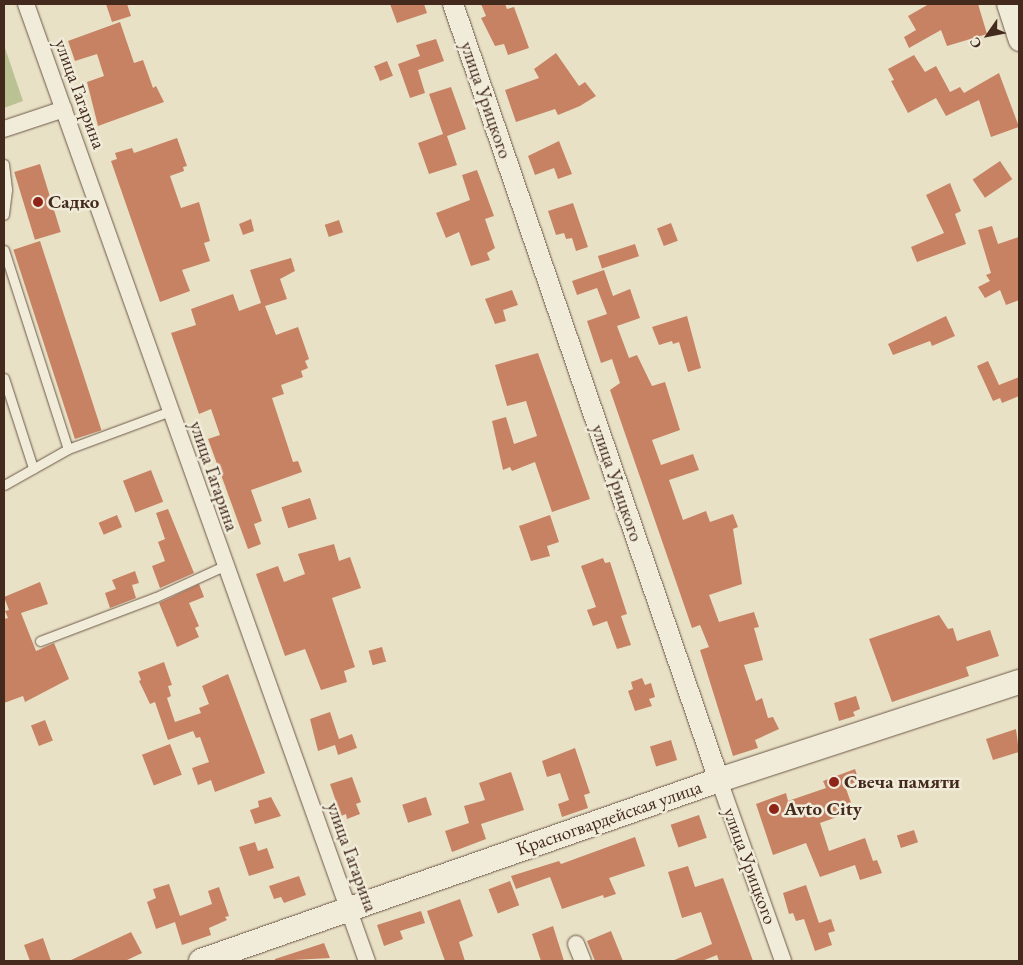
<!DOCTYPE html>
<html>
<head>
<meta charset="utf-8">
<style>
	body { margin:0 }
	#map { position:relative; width:1023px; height:965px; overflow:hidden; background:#e9e1c6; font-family:"EB Garamond",serif }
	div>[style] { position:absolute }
	.green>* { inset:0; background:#bac293 }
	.building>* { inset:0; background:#c78264; transform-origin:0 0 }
	.roads { filter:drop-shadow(0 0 1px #6d5847) drop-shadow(0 0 1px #6d5847) }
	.service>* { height:9px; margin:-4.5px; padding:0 4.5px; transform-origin:4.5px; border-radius:4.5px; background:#f1ecda }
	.minor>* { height:16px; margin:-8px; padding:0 8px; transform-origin:8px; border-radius:8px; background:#f1ecda }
	.tertiary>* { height:20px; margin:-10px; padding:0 10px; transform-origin:10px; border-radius:10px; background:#f1ecda }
	.secondary>* { height:24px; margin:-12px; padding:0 12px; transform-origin:12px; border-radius:12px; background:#f1ecda }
	.dots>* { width:14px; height:14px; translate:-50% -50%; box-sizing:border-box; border:2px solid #f1ecda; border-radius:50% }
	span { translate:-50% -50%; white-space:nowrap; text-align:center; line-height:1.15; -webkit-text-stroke:5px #f1ecda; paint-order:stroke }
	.street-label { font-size:19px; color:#442a1d }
	.poi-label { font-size:19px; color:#442a1d; font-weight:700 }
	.left { translate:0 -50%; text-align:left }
	.frame { position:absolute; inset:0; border:5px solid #442a1d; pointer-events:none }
	.north { position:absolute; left:963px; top:10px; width:50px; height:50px; -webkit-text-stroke:4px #f1ecda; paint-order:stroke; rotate:237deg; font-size:14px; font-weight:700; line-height:20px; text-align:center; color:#442a1d }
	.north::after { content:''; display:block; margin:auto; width:18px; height:22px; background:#442a1d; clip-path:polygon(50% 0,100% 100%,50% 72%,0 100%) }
</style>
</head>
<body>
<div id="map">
	<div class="green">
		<div style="clip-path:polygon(4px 45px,23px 101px,4px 108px)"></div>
	</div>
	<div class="building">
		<div style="clip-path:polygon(106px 4px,127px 4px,131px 16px,112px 22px)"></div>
		<div style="clip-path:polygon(390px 4px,424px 4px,427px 13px,397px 23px)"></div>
		<div style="clip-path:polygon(481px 4px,505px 4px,507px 9px,514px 7px,529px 48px,508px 55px,504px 44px,495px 46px,481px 18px,486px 16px)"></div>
		<div style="clip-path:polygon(929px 4px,978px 4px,987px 34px,947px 46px,941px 30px,909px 48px,904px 37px,916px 30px,908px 16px)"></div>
		<div style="clip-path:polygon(120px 22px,134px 63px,143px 60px,153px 88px,156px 86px,164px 102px,98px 126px,87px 82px,104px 76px,97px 54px,75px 61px,68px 41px)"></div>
		<div style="clip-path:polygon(436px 39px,444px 61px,418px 70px,425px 93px,410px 98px,398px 64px,420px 56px,416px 45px)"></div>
		<div style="clip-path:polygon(556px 53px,579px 86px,585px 82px,596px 96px,580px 106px,558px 115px,555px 109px,516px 122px,505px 90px,539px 78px,534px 69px)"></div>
		<div style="clip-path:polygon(914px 55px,925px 72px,936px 66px,950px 92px,960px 87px,964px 93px,999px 73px,1019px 127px,991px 137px,979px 100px,946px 116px,936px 98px,908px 113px,891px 81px,894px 80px,888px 69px)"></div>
		<div style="left:387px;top:61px;width:16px;height:14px;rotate:68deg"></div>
		<div style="clip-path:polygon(451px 87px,466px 129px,447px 136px,457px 165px,429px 174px,418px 143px,443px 134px,429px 94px)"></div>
		<div style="clip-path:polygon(177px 138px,187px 166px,183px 167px,184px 171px,170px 176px,181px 208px,199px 202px,210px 241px,204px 243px,210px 261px,182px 270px,190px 291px,160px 302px,111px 161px,117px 159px,115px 153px,132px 148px,134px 153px,137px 152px)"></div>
		<div style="clip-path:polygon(559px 141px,572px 174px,558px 179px,554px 168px,535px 175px,528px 156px)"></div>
		<div style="left:1000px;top:161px;width:22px;height:33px;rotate:56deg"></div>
		<div style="left:40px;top:164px;width:71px;height:27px;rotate:73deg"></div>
		<div style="clip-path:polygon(477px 170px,494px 216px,485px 219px,495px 248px,487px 253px,490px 260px,471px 266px,459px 232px,446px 238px,436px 213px,470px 200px,462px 175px)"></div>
		<div style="clip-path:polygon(950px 183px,961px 211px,955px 214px,966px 244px,917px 262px,911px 247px,944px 233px,926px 195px)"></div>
		<div style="clip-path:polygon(573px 203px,588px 247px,576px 251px,572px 238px,566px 239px,564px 233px,556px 235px,548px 211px)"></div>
		<div style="clip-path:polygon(251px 219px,254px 231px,243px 235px,239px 224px)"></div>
		<div style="left:339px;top:220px;width:13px;height:15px;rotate:72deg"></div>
		<div style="left:671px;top:223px;width:19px;height:15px;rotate:69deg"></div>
		<div style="clip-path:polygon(992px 226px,998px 244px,1019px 237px,1019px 300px,1006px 305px,1000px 290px,985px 298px,978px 287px,990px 281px,986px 275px,991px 273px,978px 230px)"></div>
		<div style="left:40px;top:241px;width:199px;height:28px;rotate:72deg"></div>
		<div style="left:635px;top:244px;width:13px;height:39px;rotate:72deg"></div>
		<div style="clip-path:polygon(291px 258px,295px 271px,280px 279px,287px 299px,265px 306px,276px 335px,298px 327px,309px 359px,305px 361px,308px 368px,301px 371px,303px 377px,281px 385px,284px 394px,272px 398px,293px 462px,298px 461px,302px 472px,251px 490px,262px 521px,254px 524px,261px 544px,248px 549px,208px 439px,220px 435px,211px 409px,199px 414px,171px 333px,196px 325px,191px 309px,233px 294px,239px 311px,261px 303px,250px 270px)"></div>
		<div style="clip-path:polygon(604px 270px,613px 296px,630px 289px,640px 318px,617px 326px,629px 358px,637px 355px,652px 386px,665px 382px,680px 430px,652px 440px,661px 465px,693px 454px,699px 470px,669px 480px,683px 520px,706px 511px,710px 522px,733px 514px,738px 527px,733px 529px,742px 584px,709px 595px,719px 622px,754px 612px,759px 627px,754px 628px,763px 660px,744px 665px,756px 701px,762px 698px,768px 718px,773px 717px,779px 729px,755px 740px,758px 748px,733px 756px,700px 650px,709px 647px,700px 625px,692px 628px,610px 390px,620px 383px,612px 359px,601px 363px,587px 321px,607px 314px,597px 288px,577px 295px,572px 281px)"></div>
		<div style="clip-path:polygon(512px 290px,518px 305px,503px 310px,506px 321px,495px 324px,485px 299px)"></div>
		<div style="clip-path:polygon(687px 316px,701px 368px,688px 372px,679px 342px,673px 344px,672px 341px,659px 345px,652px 327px)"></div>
		<div style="clip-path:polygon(946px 316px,955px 336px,932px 346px,930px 341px,893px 355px,888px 344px)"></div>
		<div style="clip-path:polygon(538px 353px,590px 499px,552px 512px,535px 462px,512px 471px,510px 467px,503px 470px,492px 421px,506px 417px,514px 444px,537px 436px,526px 401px,507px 406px,495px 365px)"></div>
		<div style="clip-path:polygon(988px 361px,999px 385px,1019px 377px,1019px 396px,1002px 403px,1000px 398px,993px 401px,977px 366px)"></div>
		<div style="left:151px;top:470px;width:34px;height:30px;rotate:69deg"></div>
		<div style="left:310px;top:498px;width:22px;height:30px;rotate:72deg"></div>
		<div style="clip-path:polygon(168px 509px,194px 573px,160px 588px,152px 566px,165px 561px,158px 542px,165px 539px,156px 513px)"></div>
		<div style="left:117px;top:515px;width:13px;height:20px;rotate:67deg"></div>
		<div style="clip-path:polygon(550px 515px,559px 542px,547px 546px,550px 556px,531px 561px,519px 526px)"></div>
		<div style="clip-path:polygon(334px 544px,339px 561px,350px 557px,361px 588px,332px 598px,355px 667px,344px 671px,347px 682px,321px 690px,305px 649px,285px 656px,256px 574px,278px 566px,284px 582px,305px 574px,298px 554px)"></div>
		<div style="clip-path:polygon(603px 558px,605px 563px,610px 562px,627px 614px,621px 616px,631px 645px,617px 649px,607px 621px,593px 626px,587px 610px,596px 607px,581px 566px)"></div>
		<div style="clip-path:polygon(135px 571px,139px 583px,132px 585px,136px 598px,110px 608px,105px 593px,116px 589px,112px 580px)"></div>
		<div style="clip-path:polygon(40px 582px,48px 604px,21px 613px,36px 651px,54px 643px,69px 679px,25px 702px,23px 696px,4px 703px,4px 619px,8px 618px,5px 611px,9px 610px,4px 597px)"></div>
		<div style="clip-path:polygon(199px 584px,204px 597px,189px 603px,199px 626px,195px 628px,199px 637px,177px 647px,159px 603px)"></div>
		<div style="clip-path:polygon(939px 615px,948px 629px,953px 628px,957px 641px,990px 630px,999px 656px,966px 667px,969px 676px,892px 702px,869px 639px)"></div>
		<div style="left:382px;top:647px;width:15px;height:14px;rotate:74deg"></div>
		<div style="clip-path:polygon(164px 662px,172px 685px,168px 686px,171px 696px,167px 698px,175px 722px,201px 713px,199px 708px,209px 704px,202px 686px,228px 674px,265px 773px,215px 792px,211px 780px,198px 785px,192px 768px,209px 762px,200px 737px,196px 738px,193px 731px,168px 740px,155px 702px,150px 704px,139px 681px,141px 680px,138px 672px)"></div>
		<div style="clip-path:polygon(642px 678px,645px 685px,651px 683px,655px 697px,649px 699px,652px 706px,635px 711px,628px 691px,633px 689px,631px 682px)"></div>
		<div style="clip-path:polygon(856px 696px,860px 709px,853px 712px,855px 716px,839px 721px,834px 703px)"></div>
		<div style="clip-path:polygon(330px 712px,339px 739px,352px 734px,357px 748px,338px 755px,335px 745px,318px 751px,310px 719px)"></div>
		<div style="left:45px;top:720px;width:22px;height:15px;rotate:69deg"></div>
		<div style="clip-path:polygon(1016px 729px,1019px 752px,993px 760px,986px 739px)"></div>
		<div style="left:671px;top:740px;width:21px;height:22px;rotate:73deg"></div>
		<div style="left:170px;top:744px;width:33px;height:30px;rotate:69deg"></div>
		<div style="clip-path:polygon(575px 748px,590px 793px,584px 795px,588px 808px,562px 817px,558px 804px,569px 800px,560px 773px,547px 777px,542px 761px)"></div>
		<div style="clip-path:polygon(855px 769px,859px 781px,845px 786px,854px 811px,820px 823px,829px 851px,865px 838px,873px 861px,877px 860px,882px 873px,860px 880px,855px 865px,820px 877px,806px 843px,773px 855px,756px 804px,786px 793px,788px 801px,826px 788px,823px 781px)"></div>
		<div style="clip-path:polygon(511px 772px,524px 810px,481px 824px,486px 839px,452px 852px,445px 831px,469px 823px,464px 806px,485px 800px,479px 783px)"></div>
		<div style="clip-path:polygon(352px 777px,361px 802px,356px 804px,360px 814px,347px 819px,346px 814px,341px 816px,330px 784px)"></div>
		<div style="clip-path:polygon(271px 797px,281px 816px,255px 824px,250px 810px,259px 807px,258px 801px)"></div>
		<div style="left:426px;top:797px;width:19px;height:25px;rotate:72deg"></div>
		<div style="left:699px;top:815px;width:24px;height:30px;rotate:71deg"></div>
		<div style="left:914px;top:830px;width:13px;height:18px;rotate:72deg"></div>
		<div style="clip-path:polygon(635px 837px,645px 866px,609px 878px,616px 894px,604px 898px,603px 895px,562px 909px,550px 877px,516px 889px,511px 876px,559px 861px,561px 864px)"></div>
		<div style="clip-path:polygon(255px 842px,258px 851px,267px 848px,274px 868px,249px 876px,239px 847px)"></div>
		<div style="clip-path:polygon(688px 866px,695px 887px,723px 878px,753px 961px,719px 961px,717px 955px,702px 961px,672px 961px,712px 944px,701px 912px,682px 918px,668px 872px)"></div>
		<div style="clip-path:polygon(299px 876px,306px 895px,284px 903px,281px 897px,274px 899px,269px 886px)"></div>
		<div style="left:510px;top:881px;width:26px;height:23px;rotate:69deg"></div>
		<div style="clip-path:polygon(169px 884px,180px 916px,212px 904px,208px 891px,219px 887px,229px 916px,225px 917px,227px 920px,209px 928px,211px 935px,182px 945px,175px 922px,156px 929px,147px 902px,156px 898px,153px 889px)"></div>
		<div style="clip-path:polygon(806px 885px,819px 923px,831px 919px,835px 931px,828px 933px,832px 945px,815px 951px,804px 919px,796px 921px,793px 913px,789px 914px,783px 893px)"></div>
		<div style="clip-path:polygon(460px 899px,473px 936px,459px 942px,465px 961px,445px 961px,427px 911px)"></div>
		<div style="clip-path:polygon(421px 911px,425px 923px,400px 931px,403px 939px,384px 946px,377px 925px)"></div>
		<div style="clip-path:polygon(553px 926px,564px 961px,541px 961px,532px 934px)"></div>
		<div style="clip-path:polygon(611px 931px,623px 961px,595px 961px,587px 941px)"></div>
		<div style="clip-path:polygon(131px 932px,142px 953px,125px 961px,69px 961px)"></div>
		<div style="clip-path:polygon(43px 938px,51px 961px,30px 961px,24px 945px)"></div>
		<div style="clip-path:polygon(324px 943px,330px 958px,275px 961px,275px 959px)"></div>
	</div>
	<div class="roads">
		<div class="service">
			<div style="left:4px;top:164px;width:26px;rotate:83deg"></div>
			<div style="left:7px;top:190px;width:25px;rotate:97deg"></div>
			<div style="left:4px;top:250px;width:209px;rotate:72.2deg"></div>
			<div style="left:68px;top:449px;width:73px;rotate:150.6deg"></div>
			<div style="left:4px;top:378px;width:95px;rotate:72.1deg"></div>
			<div style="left:68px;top:449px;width:109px;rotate:-20.4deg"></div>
			<div style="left:40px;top:641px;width:124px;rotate:-20.8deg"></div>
			<div style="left:156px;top:597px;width:75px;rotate:-24.5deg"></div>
		</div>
		<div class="minor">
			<div style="left:26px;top:4px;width:1016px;rotate:70.39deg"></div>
			<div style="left:4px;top:129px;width:63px;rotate:-18.4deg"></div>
			<div style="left:719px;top:780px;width:192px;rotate:70.5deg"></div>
			<div style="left:576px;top:944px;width:18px;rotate:68deg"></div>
		</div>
		<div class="tertiary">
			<div style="left:453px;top:4px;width:820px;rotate:71.08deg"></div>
			<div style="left:1007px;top:4px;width:39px;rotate:72deg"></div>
		</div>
		<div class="secondary">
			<div style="left:201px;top:961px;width:549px;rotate:-19.26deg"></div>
			<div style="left:719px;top:780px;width:316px;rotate:-18.1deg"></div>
		</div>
	</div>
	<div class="dots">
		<div style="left:38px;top:202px;background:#8f2418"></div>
		<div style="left:834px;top:782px;background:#8f2418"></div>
		<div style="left:774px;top:809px;background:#8f2418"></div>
	</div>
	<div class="street-label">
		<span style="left:80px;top:94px;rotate:70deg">улица Гагарина</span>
		<span style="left:486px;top:100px;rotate:71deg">улица Урицкого</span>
		<span style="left:214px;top:476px;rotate:71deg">улица Гагарина</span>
		<span style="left:617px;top:483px;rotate:71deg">улица Урицкого</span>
		<span style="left:609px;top:818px;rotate:-19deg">Красногвардейская улица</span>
		<span style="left:352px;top:857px;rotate:70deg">улица Гагарина</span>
		<span style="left:750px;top:866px;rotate:70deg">улица Урицкого</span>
	</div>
	<div class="poi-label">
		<span class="left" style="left:48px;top:202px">Садко</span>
		<span class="left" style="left:844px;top:782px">Свеча памяти</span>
		<span class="left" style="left:784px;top:809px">Avto City</span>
	</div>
	<div class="frame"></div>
	<div class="north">С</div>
</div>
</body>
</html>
